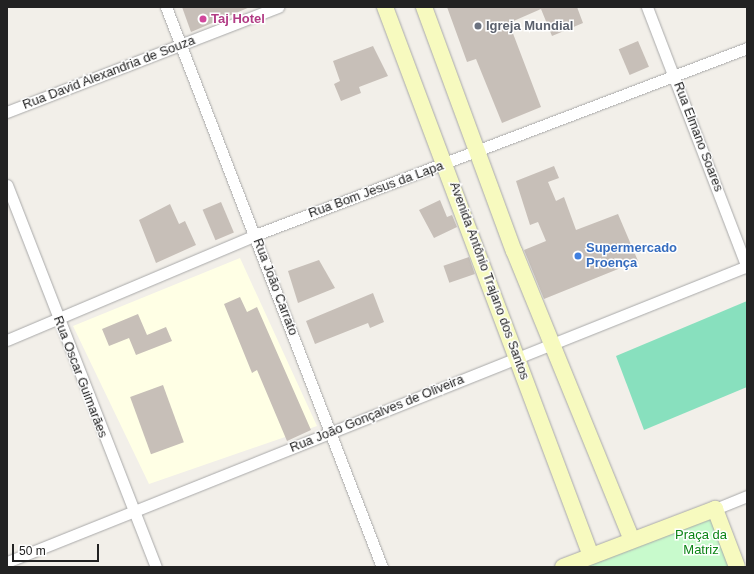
<!DOCTYPE html>
<html>
<head>
<meta charset="utf-8">
<style>
	body { margin:0 }
	#map { position:relative; width:754px; height:574px; overflow:hidden; background:#f2efe9; font-family:Arial,sans-serif }
	div>[style] { position:absolute }
	.education>* { inset:0; background:#ffffe5 }
	.park>* { inset:0; background:#c8facc }
	.pitch>* { inset:0; background:#88e0be }
	.building>* { inset:0; background:#c7bfb8; transform-origin:0 0 }
	.roads { filter:drop-shadow(0 0 1px #a9a9a9) drop-shadow(0 0 1px #a9a9a9) }
	.street>* { height:11px; margin:-5.5px; padding:0 5.5px; transform-origin:5.5px; border-radius:5.5px; background:#fff }
	.secondary>* { height:16px; margin:-8px; padding:0 8px; transform-origin:8px; border-radius:8px; background:#f7fabf }
	.dots>* { width:11px; height:11px; translate:-50% -50%; box-sizing:border-box; border:2px solid #fff; border-radius:50% }
	span { translate:-50% -50%; white-space:nowrap; text-align:center; line-height:1.15; -webkit-text-stroke:3px #fff; paint-order:stroke }
	.hotel-label { font-size:13px; color:#b23c85; font-weight:700 }
	.left { translate:0 -50%; text-align:left }
	.worship-label { font-size:13px; color:#5b616d; font-weight:700 }
	.street-label { font-size:13px; color:#222 }
	.shop-label { font-size:13px; color:#366cbe; font-weight:700 }
	.park-label { font-size:13px; color:#0c8416 }
	.frame { position:absolute; inset:0; border:8px solid #222; pointer-events:none }
	.scale { position:absolute; left:12px; top:544px; width:87px; height:18px; box-sizing:border-box; border:2px solid #222; border-top:0; padding-left:5px; font-size:12px; line-height:14px; white-space:nowrap; color:#222; -webkit-text-stroke:3px #fff; paint-order:stroke }
</style>
</head>
<body>
<div id="map">
	<div class="education">
		<div style="clip-path:polygon(240px 258px,317px 426px,149px 484px,73px 326px)"></div>
	</div>
	<div class="park">
		<div style="clip-path:polygon(716px 513px,734px 567px,577px 567px)"></div>
	</div>
	<div class="pitch">
		<div style="clip-path:polygon(747px 301px,747px 387px,644px 430px,616px 356px)"></div>
	</div>
	<div class="building">
		<div style="clip-path:polygon(182px 7px,250px 7px,191px 32px)"></div>
		<div style="clip-path:polygon(447px 7px,577px 7px,583px 23px,552px 36px,541px 9px,509px 23px,541px 107px,502px 123px,476px 59px,467px 62px)"></div>
		<div style="left:638px;top:41px;width:28px;height:21px;rotate:67deg"></div>
		<div style="clip-path:polygon(373px 46px,388px 76px,359px 87px,361px 93px,341px 101px,334px 84px,340px 81px,333px 61px)"></div>
		<div style="clip-path:polygon(554px 166px,559px 178px,548px 182px,556px 201px,564px 197px,576px 230px,618px 214px,638px 261px,544px 299px,524px 250px,546px 241px,538px 222px,530px 225px,516px 181px)"></div>
		<div style="clip-path:polygon(440px 200px,447px 217px,452px 215px,457px 227px,434px 238px,419px 210px)"></div>
		<div style="left:221px;top:202px;width:33px;height:20px;rotate:67deg"></div>
		<div style="clip-path:polygon(170px 204px,179px 224px,185px 221px,196px 245px,156px 263px,139px 220px)"></div>
		<div style="left:469px;top:257px;width:18px;height:27px;rotate:71deg"></div>
		<div style="clip-path:polygon(319px 260px,335px 288px,298px 303px,288px 271px)"></div>
		<div style="clip-path:polygon(373px 293px,384px 322px,370px 328px,368px 323px,315px 344px,306px 321px)"></div>
		<div style="clip-path:polygon(240px 297px,247px 312px,257px 307px,311px 430px,287px 441px,257px 370px,252px 373px,224px 304px)"></div>
		<div style="clip-path:polygon(138px 314px,147px 335px,166px 327px,172px 341px,136px 355px,129px 338px,109px 346px,102px 329px)"></div>
		<div style="left:163px;top:385px;width:61px;height:35px;rotate:70deg"></div>
	</div>
	<div class="roads">
		<div class="street">
			<div style="left:166px;top:7px;width:600px;rotate:68.91deg"></div>
			<div style="left:647px;top:7px;width:279px;rotate:69deg"></div>
			<div style="left:7px;top:112px;width:291px;rotate:-21.2deg"></div>
			<div style="left:7px;top:185px;width:410px;rotate:68.7deg"></div>
			<div style="left:7px;top:340px;width:269px;rotate:-22.9deg"></div>
			<div style="left:255px;top:235px;width:526px;rotate:-20.81deg"></div>
			<div style="left:715px;top:509px;width:35px;rotate:-22deg"></div>
			<div style="left:7px;top:562px;width:797px;rotate:-21.8deg"></div>
		</div>
		<div class="secondary">
			<div style="left:385px;top:7px;width:586px;rotate:69.43deg"></div>
			<div style="left:424px;top:7px;width:260px;rotate:69.8deg"></div>
			<div style="left:514px;top:251px;width:312px;rotate:67.8deg"></div>
			<div style="left:563px;top:567px;width:163px;rotate:-20.9deg"></div>
			<div style="left:715px;top:509px;width:62px;rotate:69.2deg"></div>
		</div>
	</div>
	<div class="dots">
		<div style="left:203px;top:19px;background:#d1479c"></div>
		<div style="left:478px;top:26px;background:#6b7280"></div>
		<div style="left:578px;top:256px;background:#3f7fe0"></div>
	</div>
	<div class="hotel-label">
		<span class="left" style="left:211px;top:19px">Taj Hotel</span>
	</div>
	<div class="worship-label">
		<span class="left" style="left:486px;top:26px">Igreja Mundial</span>
	</div>
	<div class="street-label">
		<span style="left:109px;top:73px;rotate:-21deg">Rua David Alexandria de Souza</span>
		<span style="left:698px;top:137px;rotate:69deg">Rua Elmano Soares</span>
		<span style="left:376px;top:190px;rotate:-20deg">Rua Bom Jesus da Lapa</span>
		<span style="left:489px;top:281px;rotate:70deg">Avenida Antônio Trajano dos Santos</span>
		<span style="left:275px;top:287px;rotate:69deg">Rua João Carrato</span>
		<span style="left:80px;top:377px;rotate:69deg">Rua Oscar Guimarães</span>
		<span style="left:377px;top:414px;rotate:-22deg">Rua João Gonçalves de Oliveira</span>
	</div>
	<div class="shop-label">
		<span class="left" style="left:586px;top:256px">Supermercado<br>Proença</span>
	</div>
	<div class="park-label">
		<span style="left:701px;top:543px">Praça da<br>Matriz</span>
	</div>
	<div class="frame"></div>
	<div class="scale">50 m</div>
</div>
</body>
</html>
